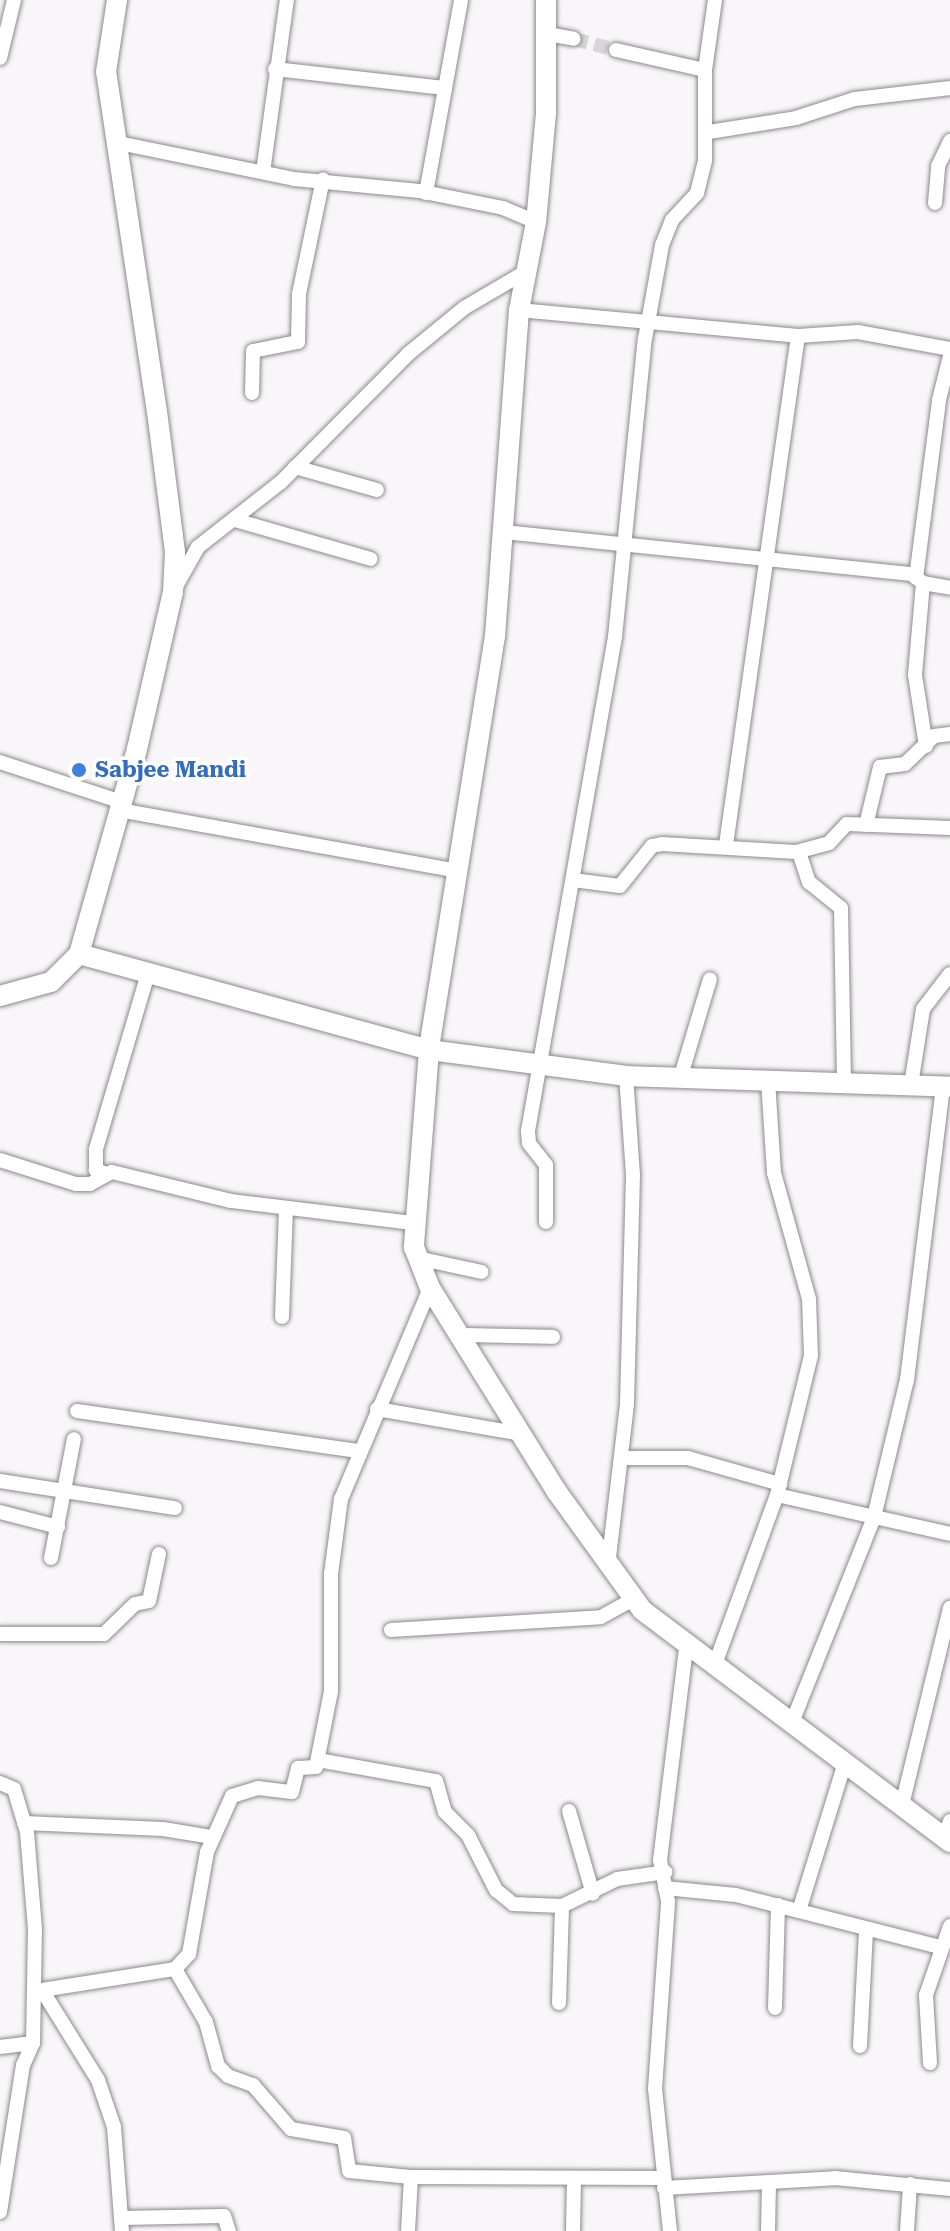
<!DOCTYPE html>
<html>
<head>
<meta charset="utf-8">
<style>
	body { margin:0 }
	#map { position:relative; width:950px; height:2231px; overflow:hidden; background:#f8f6f9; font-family:"Roboto Serif",serif }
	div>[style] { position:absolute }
	.street-tunnel>* { height:14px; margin-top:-7px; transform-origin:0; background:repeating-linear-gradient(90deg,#d7d5d8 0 14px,transparent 0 21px) }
	.roads { filter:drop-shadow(0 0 2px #8c898c) drop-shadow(0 0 2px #8c898c) }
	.street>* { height:14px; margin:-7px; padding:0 7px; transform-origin:7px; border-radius:7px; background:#fff }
	.secondary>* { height:20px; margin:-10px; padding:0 10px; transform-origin:10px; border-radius:10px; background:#fff }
	.dots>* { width:22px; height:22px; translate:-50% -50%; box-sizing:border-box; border:4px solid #fff; border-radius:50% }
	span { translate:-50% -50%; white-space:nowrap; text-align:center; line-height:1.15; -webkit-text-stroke:7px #fff; paint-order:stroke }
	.shop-label { font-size:22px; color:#366cbe; font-weight:700 }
	.left { translate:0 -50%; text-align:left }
</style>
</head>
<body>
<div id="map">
	<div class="street-tunnel">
		<div style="left:574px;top:39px;width:43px;rotate:14.7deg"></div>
	</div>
	<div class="roads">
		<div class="street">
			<div style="left:547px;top:34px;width:27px;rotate:10deg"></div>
			<div style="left:616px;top:50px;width:91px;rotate:12.7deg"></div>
			<div style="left:0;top:58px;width:60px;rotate:-76.4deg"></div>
			<div style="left:275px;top:69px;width:170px;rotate:6.4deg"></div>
			<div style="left:709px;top:132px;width:88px;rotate:-9.1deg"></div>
			<div style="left:796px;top:118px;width:62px;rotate:-17.9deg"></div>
			<div style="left:855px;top:99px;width:96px;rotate:-6.6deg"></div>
			<div style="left:114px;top:142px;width:184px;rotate:11.6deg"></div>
			<div style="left:294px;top:179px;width:126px;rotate:5.5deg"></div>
			<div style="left:419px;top:191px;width:86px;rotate:11.4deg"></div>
			<div style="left:503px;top:208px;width:36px;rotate:23deg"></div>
			<div style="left:263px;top:172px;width:174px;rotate:-82.1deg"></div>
			<div style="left:426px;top:193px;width:196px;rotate:-79.7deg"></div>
			<div style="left:935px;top:203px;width:37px;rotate:-85deg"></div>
			<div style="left:938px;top:166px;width:28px;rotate:-64deg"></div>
			<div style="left:519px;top:310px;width:280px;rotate:5.3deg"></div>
			<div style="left:798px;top:336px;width:60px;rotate:-3.8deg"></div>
			<div style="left:858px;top:332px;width:94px;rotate:10.5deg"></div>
			<div style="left:252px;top:393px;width:42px;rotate:-88.6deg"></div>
			<div style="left:253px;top:351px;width:46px;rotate:-11.3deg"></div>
			<div style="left:298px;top:342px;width:48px;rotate:-88.8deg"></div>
			<div style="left:299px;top:294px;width:117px;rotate:-78.2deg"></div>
			<div style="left:295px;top:467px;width:85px;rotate:15.7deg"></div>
			<div style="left:235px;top:520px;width:141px;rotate:16deg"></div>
			<div style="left:504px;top:532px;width:410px;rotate:5.9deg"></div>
			<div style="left:912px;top:574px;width:14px;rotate:39deg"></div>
			<div style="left:923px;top:583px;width:27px;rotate:10deg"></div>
			<div style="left:916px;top:578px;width:179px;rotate:-82.6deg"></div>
			<div style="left:939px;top:400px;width:45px;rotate:-76deg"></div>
			<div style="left:923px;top:583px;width:92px;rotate:95deg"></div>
			<div style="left:915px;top:675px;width:72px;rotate:81.2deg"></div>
			<div style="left:175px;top:588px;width:47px;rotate:-60.7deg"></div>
			<div style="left:198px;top:547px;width:105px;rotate:-38.1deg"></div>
			<div style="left:281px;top:482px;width:180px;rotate:-45.2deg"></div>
			<div style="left:408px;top:354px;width:72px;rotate:-39.4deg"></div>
			<div style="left:464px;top:308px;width:73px;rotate:-30.4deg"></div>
			<div style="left:0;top:762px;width:128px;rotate:18.2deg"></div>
			<div style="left:119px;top:810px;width:340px;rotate:10.2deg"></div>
			<div style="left:866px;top:825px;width:60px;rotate:-76.4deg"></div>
			<div style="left:880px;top:767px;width:25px;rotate:-7deg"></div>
			<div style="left:905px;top:764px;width:40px;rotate:-44deg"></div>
			<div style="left:934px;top:736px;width:16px;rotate:-7deg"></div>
			<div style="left:726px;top:845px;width:514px;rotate:-81.95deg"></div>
			<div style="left:799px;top:852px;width:32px;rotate:72deg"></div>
			<div style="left:809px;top:882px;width:41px;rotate:39.1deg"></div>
			<div style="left:841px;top:908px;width:175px;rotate:89deg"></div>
			<div style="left:573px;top:880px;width:47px;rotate:7.3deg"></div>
			<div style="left:620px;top:886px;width:51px;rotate:-51.3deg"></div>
			<div style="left:652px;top:846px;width:10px;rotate:-11deg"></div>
			<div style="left:662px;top:844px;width:134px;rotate:3.4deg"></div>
			<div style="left:796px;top:852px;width:34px;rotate:-15deg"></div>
			<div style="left:829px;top:843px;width:26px;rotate:-47deg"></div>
			<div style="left:847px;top:824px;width:103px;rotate:2.2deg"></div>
			<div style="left:680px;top:1079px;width:104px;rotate:-73.3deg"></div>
			<div style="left:911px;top:1085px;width:77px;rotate:-81deg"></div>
			<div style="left:923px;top:1009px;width:44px;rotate:-52.4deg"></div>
			<div style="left:0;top:1160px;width:80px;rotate:17.5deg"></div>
			<div style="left:76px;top:1184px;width:14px"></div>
			<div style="left:90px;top:1184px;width:25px;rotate:-29deg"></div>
			<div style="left:112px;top:1172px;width:122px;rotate:13.7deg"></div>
			<div style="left:231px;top:1201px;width:182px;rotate:6.9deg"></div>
			<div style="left:104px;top:1173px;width:9px;rotate:-159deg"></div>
			<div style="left:96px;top:1170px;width:21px;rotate:-90deg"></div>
			<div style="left:96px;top:1149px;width:184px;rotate:-73.5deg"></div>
			<div style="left:546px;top:1222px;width:57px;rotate:-90deg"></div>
			<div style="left:546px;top:1165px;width:28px;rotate:-128deg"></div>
			<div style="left:529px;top:1143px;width:12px;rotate:-95deg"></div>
			<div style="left:528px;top:1131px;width:502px;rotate:-80.01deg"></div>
			<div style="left:615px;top:637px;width:300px;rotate:-84.3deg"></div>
			<div style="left:645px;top:339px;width:96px;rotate:-79.7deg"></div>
			<div style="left:662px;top:245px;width:27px;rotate:-68deg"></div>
			<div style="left:672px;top:220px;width:37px;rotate:-47deg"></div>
			<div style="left:697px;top:193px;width:34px;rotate:-76deg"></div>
			<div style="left:705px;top:160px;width:90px;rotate:-90deg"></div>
			<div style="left:705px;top:70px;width:71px;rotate:-81.9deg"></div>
			<div style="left:417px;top:1258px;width:66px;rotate:12.2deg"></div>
			<div style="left:282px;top:1317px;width:109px;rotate:-87.9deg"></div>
			<div style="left:460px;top:1335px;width:93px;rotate:1.2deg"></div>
			<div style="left:377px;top:1409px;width:146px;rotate:9.8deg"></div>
			<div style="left:77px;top:1411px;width:284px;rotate:8.1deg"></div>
			<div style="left:624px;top:1458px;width:64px"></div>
			<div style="left:688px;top:1458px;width:96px;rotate:15.8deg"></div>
			<div style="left:0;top:1481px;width:177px;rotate:8.8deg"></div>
			<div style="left:777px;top:1495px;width:177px;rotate:12.7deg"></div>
			<div style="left:0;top:1512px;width:60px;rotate:14.5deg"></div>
			<div style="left:51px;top:1558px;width:121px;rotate:-79.1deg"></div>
			<div style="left:608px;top:1566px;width:163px;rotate:-83.3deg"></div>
			<div style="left:627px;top:1404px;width:229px;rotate:-88.5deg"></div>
			<div style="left:633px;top:1175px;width:99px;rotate:-94deg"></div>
			<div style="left:391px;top:1630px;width:210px;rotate:-3.5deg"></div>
			<div style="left:601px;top:1617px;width:37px;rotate:-29deg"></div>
			<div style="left:0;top:1634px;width:104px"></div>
			<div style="left:104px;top:1634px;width:43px;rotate:-44.1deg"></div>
			<div style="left:135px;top:1604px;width:14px;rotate:-12deg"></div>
			<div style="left:149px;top:1601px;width:48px;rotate:-78deg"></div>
			<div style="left:714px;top:1667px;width:183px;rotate:-69.9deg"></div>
			<div style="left:777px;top:1495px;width:143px;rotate:-76.3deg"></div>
			<div style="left:811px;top:1356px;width:57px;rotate:-92deg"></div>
			<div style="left:809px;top:1299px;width:131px;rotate:-105.5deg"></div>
			<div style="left:774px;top:1173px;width:92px;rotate:-93.7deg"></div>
			<div style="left:793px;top:1720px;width:219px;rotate:-68.2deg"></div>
			<div style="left:874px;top:1517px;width:141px;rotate:-76.5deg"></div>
			<div style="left:907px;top:1380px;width:296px;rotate:-83deg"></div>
			<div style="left:318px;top:1760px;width:120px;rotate:10.1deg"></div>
			<div style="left:436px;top:1781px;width:32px;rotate:74deg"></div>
			<div style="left:445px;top:1812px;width:33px;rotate:45deg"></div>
			<div style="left:468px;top:1835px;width:62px;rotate:63deg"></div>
			<div style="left:496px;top:1890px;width:22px;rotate:39deg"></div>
			<div style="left:513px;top:1904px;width:49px;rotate:2.3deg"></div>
			<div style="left:562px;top:1906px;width:61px;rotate:-26.1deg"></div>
			<div style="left:617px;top:1879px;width:49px;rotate:-8.1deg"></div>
			<div style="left:0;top:1783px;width:15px;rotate:23deg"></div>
			<div style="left:14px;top:1789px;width:45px;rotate:73.2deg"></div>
			<div style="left:27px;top:1832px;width:97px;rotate:85.3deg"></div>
			<div style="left:35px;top:1929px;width:114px;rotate:91deg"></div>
			<div style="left:33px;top:2043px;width:24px;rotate:114deg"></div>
			<div style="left:23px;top:2065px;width:149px;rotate:98.9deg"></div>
			<div style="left:902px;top:1805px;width:203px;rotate:-76.3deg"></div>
			<div style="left:569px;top:1811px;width:86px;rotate:73.9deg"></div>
			<div style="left:24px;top:1823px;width:139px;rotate:2.5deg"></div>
			<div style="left:163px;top:1829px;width:50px;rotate:9.3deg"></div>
			<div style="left:944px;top:1837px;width:17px;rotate:-69deg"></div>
			<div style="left:665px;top:1888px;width:71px;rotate:5.6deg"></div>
			<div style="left:736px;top:1895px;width:211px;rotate:14.3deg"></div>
			<div style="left:799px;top:1911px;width:156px;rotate:-72.8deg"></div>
			<div style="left:175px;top:1969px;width:21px;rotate:-47deg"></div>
			<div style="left:189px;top:1954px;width:104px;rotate:-80deg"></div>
			<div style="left:207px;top:1852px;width:61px;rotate:-65.9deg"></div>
			<div style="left:232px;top:1796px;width:27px;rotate:-17deg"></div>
			<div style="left:258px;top:1788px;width:34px;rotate:7deg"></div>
			<div style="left:292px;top:1792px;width:25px;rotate:-76deg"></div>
			<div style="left:298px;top:1768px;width:18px;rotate:-3deg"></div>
			<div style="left:316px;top:1767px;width:77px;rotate:-78.8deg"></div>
			<div style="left:331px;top:1691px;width:117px;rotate:-90deg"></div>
			<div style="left:331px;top:1574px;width:76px;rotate:-82.4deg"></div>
			<div style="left:341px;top:1499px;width:229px;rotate:-67.1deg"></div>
			<div style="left:34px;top:1990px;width:8px"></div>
			<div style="left:42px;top:1990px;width:106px;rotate:58.1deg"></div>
			<div style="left:98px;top:2080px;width:50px;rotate:71.2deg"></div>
			<div style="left:114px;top:2127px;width:104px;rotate:85.6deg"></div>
			<div style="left:42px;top:1990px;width:135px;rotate:-9deg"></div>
			<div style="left:175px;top:1969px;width:61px;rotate:59.7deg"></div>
			<div style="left:206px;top:2022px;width:46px;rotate:74.7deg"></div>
			<div style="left:218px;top:2066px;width:14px;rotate:45deg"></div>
			<div style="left:228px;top:2076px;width:27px;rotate:20deg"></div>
			<div style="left:253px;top:2085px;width:58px;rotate:49.2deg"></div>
			<div style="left:291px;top:2129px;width:54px;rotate:9.6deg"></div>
			<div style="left:344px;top:2138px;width:33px;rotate:81deg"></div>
			<div style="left:349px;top:2171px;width:62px;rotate:5.5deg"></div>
			<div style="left:411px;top:2177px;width:54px;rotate:93.2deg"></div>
			<div style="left:559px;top:2003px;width:97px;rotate:-88.2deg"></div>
			<div style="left:775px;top:2008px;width:103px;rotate:-88.3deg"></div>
			<div style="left:860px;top:2046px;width:116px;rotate:-87deg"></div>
			<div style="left:0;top:2047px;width:33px;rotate:-7deg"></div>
			<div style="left:930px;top:2063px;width:68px;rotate:-93.4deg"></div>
			<div style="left:926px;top:1995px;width:73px;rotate:-70.8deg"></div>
			<div style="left:411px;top:2177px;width:252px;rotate:0.2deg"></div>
			<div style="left:664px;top:2188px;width:171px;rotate:-3.3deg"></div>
			<div style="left:835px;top:2178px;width:116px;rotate:5.5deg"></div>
			<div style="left:121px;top:2218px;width:103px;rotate:-1.1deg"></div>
			<div style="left:224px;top:2216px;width:16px;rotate:72deg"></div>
			<div style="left:573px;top:2231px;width:52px;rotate:-88.9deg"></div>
			<div style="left:670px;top:2231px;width:143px;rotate:-96deg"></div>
			<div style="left:655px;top:2089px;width:188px;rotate:-86deg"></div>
			<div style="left:668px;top:1901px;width:42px;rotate:-101deg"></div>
			<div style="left:660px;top:1860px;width:215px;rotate:-83deg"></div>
			<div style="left:768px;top:2231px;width:49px;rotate:-88.8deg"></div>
			<div style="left:907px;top:2231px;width:47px;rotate:-86.3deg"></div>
		</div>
		<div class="secondary">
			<div style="left:546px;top:0;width:113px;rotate:90deg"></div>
			<div style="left:546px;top:113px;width:109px;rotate:95.2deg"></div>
			<div style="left:536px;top:222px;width:90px;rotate:100.9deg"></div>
			<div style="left:519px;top:310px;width:327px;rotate:94.2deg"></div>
			<div style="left:495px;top:636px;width:419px;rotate:99.1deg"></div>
			<div style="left:429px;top:1050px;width:198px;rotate:94.4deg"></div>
			<div style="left:414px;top:1247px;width:44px;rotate:68.7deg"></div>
			<div style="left:430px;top:1288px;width:240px;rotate:58.1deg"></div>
			<div style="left:557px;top:1492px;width:145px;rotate:54.2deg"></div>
			<div style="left:642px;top:1610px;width:386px;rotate:37deg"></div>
			<div style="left:79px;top:954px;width:363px;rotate:15.3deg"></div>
			<div style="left:429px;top:1050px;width:199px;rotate:7.5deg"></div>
			<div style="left:626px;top:1076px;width:324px;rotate:1.9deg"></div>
			<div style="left:0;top:996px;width:53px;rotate:-15.4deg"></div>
			<div style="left:51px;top:982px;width:40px;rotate:-45deg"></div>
			<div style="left:79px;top:954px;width:213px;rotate:-74.2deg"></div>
			<div style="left:137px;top:749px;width:161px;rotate:-77.1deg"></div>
			<div style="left:173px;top:592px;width:40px;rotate:-87.1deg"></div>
			<div style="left:175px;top:552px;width:141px;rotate:-97.3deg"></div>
			<div style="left:157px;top:412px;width:344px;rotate:-98.5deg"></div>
			<div style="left:106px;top:72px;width:73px;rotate:-81.3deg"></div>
		</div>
	</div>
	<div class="dots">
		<div style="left:79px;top:770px;background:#3f7fe0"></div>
	</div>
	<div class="shop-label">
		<span class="left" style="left:95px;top:770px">Sabjee Mandi</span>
	</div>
</div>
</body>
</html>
